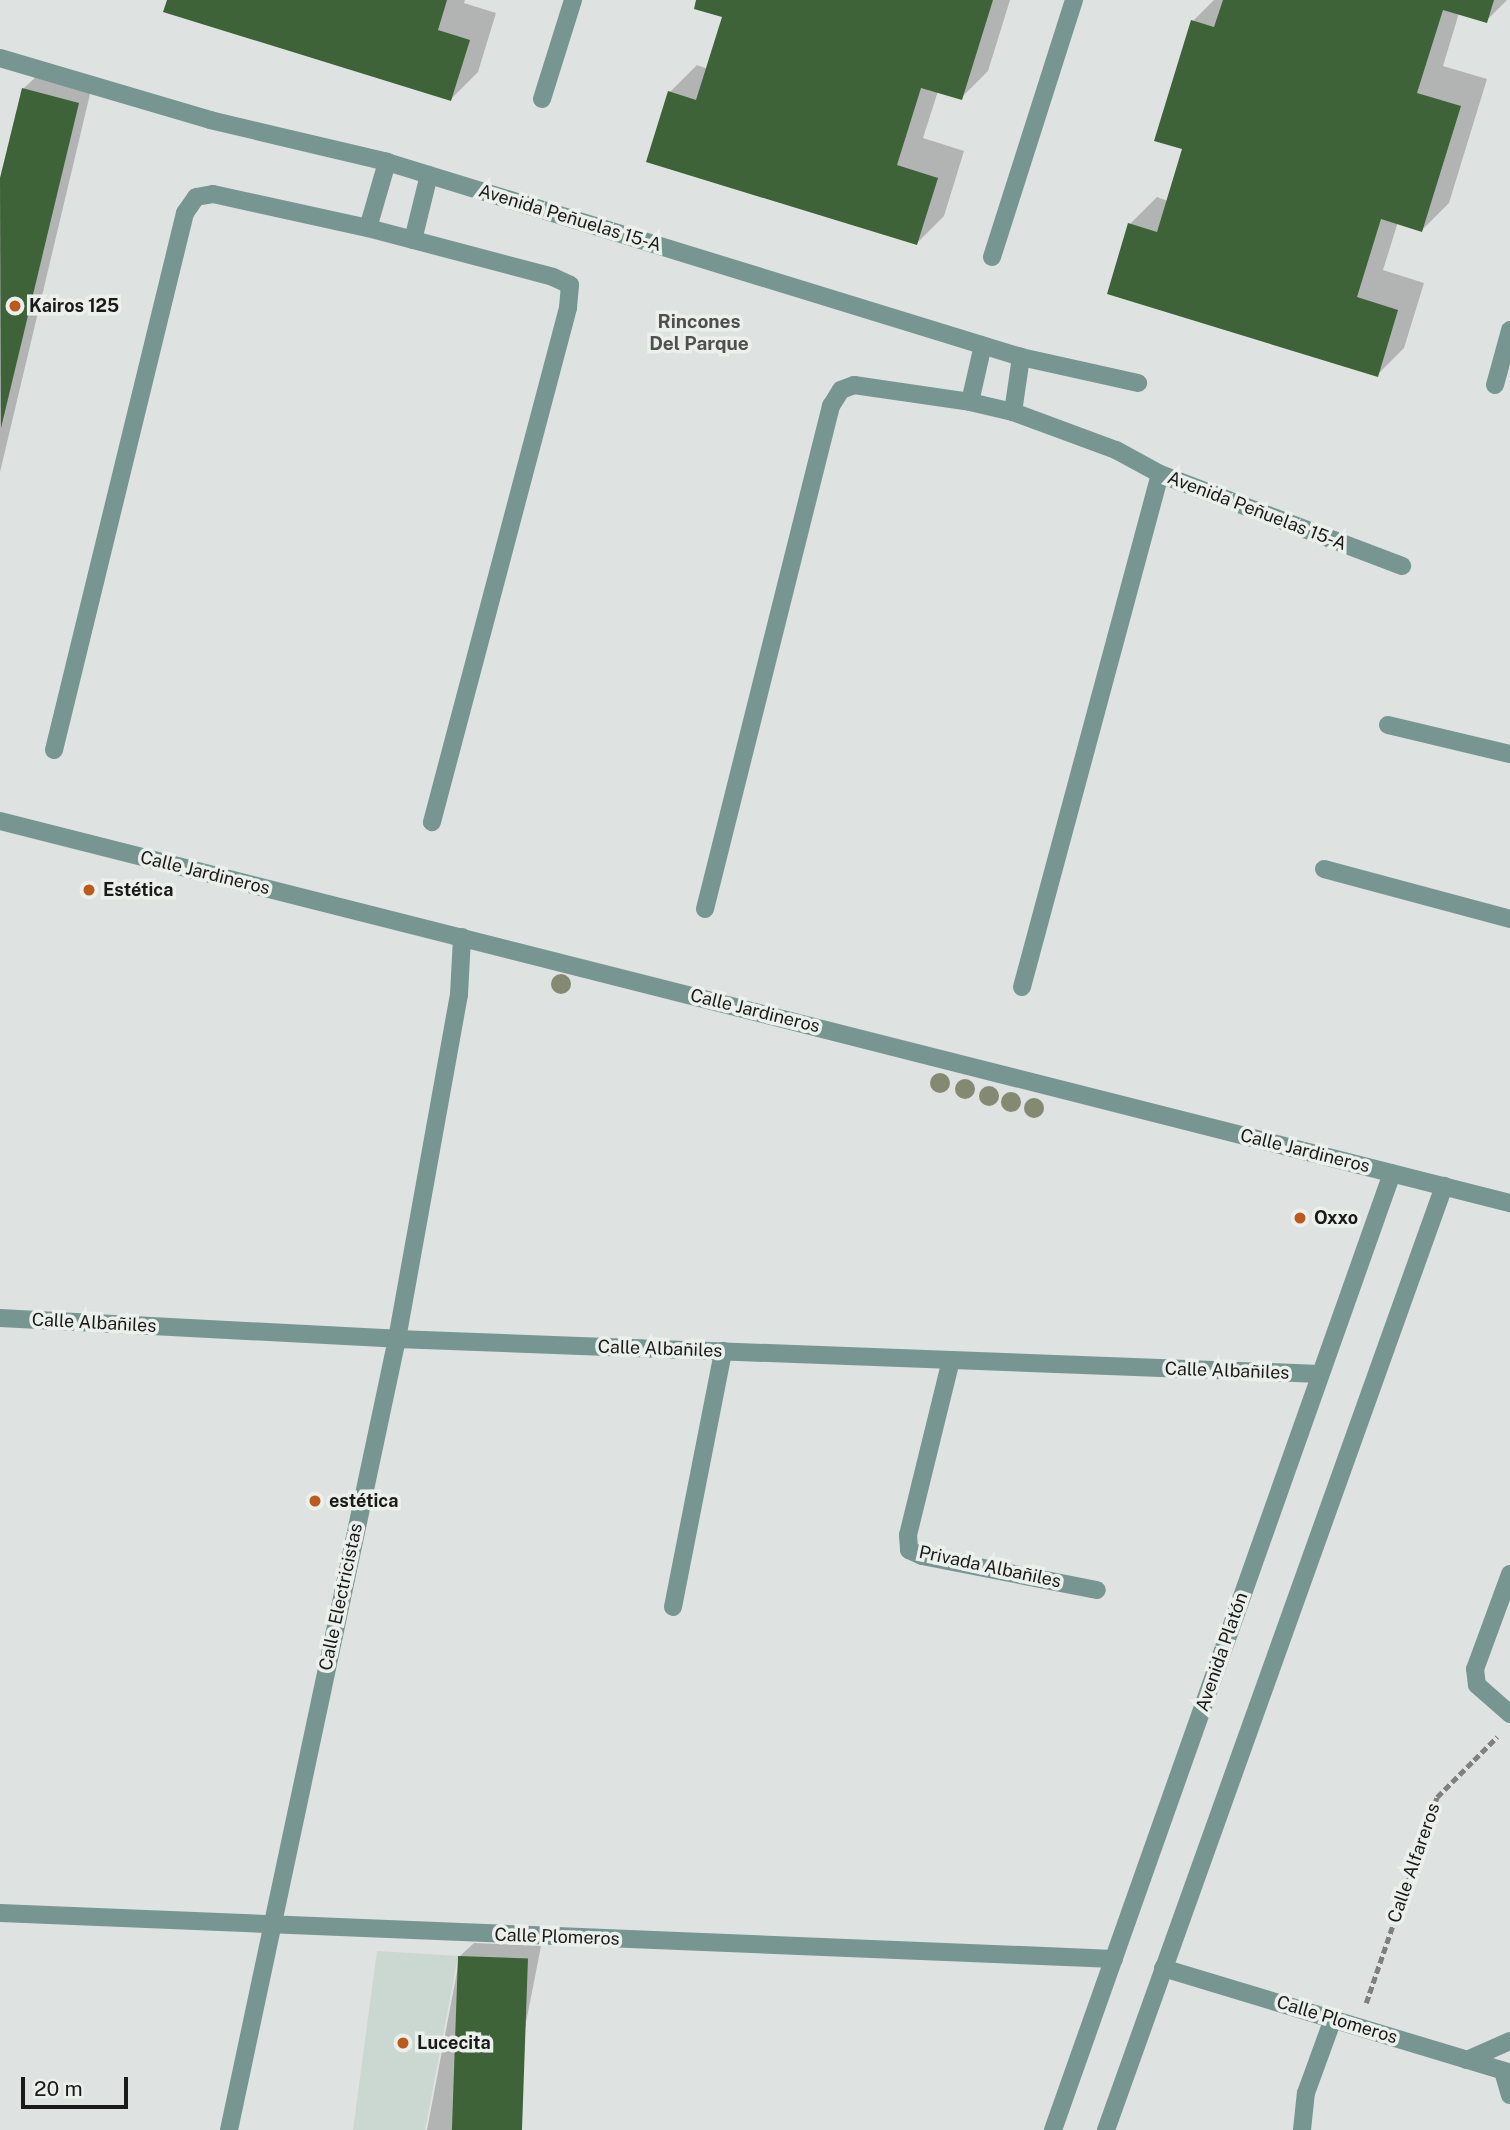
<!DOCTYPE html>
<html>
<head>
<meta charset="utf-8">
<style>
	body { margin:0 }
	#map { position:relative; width:1510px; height:2130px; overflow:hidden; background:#dee2e0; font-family:"Public Sans",sans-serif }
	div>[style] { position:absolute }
	.built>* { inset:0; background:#cbd7d1 }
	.shadow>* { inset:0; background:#0003 }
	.building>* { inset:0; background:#3e6338; transform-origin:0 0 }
	.path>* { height:4.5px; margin-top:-2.25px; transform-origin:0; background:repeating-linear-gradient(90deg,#7d807e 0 7px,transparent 0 10.5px) }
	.minor>* { height:18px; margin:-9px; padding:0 9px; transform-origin:9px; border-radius:9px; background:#779692 }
	.trees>* { width:20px; height:20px; margin:-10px; border-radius:50%; background:#848a71 }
	.dots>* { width:19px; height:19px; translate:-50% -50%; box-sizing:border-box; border:4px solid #ebf0ed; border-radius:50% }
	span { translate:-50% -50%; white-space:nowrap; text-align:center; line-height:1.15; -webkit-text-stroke:7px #ebf0ed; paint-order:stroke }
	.street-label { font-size:18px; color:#191b1a }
	.poi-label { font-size:18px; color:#191b1a; font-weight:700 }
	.left { translate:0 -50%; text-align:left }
	.neighbourhood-label { font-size:19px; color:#4d504e; font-weight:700 }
	.scale { position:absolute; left:21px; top:2077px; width:107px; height:32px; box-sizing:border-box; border:4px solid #191b1a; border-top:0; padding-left:9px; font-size:21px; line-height:24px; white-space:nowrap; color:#191b1a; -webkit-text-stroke:5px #ebf0ed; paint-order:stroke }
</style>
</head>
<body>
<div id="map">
	<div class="built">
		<div style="clip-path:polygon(377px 1951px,458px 1956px,425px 2130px,353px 2130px)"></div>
	</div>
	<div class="shadow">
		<div style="clip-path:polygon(169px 0,465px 0,464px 3px,496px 13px,478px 72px,451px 99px)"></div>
		<div style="clip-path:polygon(698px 0,1010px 0,988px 71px,961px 98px,938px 91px,923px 138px,964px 151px,944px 216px,917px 243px,670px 92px,697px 65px,708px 69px,724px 16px)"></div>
		<div style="clip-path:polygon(1214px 0,1507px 0,1486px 21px,1459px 13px,1443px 66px,1487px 79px,1449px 203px,1422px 230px,1398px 222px,1383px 270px,1424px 283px,1404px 348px,1377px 375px,1130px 224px,1157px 197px,1168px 201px,1185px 148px,1193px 21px)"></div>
		<div style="clip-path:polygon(38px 75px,91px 90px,0 472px,0 187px,24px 88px)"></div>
		<div style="clip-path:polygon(474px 1943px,541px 1946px,505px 2130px,427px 2130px,460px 1956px)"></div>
	</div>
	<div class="building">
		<div style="clip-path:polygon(167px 0,447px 0,438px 30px,470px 40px,451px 101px,163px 12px)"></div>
		<div style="clip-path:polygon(696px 0,993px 0,962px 100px,921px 88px,897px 165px,938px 178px,917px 245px,646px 162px,668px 91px,696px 100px,722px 17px,694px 9px)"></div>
		<div style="clip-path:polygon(1223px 0,1494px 0,1487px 23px,1443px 10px,1417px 93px,1461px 106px,1422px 232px,1381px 219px,1357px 297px,1398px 310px,1378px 377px,1107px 294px,1128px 223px,1157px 232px,1182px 149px,1154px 141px,1191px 20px,1214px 27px)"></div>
		<div style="clip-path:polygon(22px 88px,79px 103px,1px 428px,0 178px)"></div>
		<div style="left:458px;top:1956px;width:70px;height:177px;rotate:2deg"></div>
	</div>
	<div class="path">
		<div style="left:1366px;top:2003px;width:218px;rotate:-71deg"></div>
		<div style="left:1437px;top:1797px;width:85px;rotate:-45deg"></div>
	</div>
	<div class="minor">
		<div style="left:0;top:58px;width:219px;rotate:16.4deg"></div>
		<div style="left:210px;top:120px;width:182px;rotate:13.3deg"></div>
		<div style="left:387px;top:162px;width:663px;rotate:17.1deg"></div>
		<div style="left:1021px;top:357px;width:120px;rotate:12.5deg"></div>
		<div style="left:542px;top:99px;width:104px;rotate:-72.6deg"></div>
		<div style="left:368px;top:228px;width:69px;rotate:-73.9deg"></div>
		<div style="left:413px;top:240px;width:67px;rotate:-76.2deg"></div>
		<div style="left:992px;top:257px;width:270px;rotate:-72.3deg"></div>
		<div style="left:1495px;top:385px;width:57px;rotate:-74.7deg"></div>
		<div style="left:970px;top:402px;width:58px;rotate:-77.2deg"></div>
		<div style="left:1013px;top:412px;width:56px;rotate:-81.7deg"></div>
		<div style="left:1388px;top:725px;width:125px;rotate:13.4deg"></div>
		<div style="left:54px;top:750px;width:553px;rotate:-76.29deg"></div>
		<div style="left:185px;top:213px;width:19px;rotate:-55deg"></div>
		<div style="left:196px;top:197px;width:17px;rotate:-10deg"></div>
		<div style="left:213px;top:194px;width:159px;rotate:12.4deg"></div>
		<div style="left:368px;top:228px;width:191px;rotate:14.8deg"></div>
		<div style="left:553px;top:277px;width:19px;rotate:25deg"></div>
		<div style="left:570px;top:285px;width:23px;rotate:95deg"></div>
		<div style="left:568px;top:308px;width:532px;rotate:104.82deg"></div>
		<div style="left:0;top:821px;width:1558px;rotate:14.2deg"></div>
		<div style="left:1324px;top:869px;width:193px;rotate:15deg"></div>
		<div style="left:705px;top:909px;width:519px;rotate:-75.94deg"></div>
		<div style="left:831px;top:406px;width:19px;rotate:-58deg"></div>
		<div style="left:841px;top:390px;width:14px;rotate:-21deg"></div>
		<div style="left:854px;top:385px;width:117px;rotate:8.3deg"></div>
		<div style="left:970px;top:402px;width:44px;rotate:13.1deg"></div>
		<div style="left:1013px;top:412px;width:110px;rotate:20.3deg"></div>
		<div style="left:1116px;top:450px;width:50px;rotate:28.6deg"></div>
		<div style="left:1160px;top:474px;width:259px;rotate:20.8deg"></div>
		<div style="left:1022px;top:987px;width:531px;rotate:-74.94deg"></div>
		<div style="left:0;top:1318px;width:398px;rotate:3deg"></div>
		<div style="left:397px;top:1339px;width:924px;rotate:2.17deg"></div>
		<div style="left:951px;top:1360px;width:180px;rotate:103.8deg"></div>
		<div style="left:908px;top:1535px;width:15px;rotate:86deg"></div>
		<div style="left:909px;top:1550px;width:14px;rotate:25deg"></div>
		<div style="left:922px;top:1556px;width:178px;rotate:11deg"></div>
		<div style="left:1510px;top:1574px;width:101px;rotate:110.2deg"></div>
		<div style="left:1475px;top:1669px;width:16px;rotate:83deg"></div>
		<div style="left:1477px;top:1685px;width:44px;rotate:41.3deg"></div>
		<div style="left:673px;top:1607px;width:261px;rotate:-78.9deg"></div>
		<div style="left:0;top:1913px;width:1115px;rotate:2.36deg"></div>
		<div style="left:1163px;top:1968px;width:363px;rotate:16.8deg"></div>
		<div style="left:1467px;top:2060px;width:47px;rotate:-23.8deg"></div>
		<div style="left:1503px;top:2071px;width:25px;rotate:74deg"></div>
		<div style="left:229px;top:2130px;width:809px;rotate:-78.01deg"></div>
		<div style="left:397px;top:1339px;width:350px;rotate:-79.8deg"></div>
		<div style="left:459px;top:995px;width:58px;rotate:-87deg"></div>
		<div style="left:1053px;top:2130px;width:1015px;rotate:-70.49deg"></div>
		<div style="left:1106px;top:2130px;width:1003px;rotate:-70.3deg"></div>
		<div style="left:1302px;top:2130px;width:37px;rotate:-84deg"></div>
		<div style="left:1306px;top:2093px;width:79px;rotate:-70deg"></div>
	</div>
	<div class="trees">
		<div style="left:561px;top:984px"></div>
		<div style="left:940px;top:1083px"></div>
		<div style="left:965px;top:1089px"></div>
		<div style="left:989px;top:1096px"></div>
		<div style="left:1011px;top:1102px"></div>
		<div style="left:1034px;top:1108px"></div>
	</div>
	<div class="dots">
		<div style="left:15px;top:306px;background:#bb5a1b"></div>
		<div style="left:89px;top:890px;background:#bb5a1b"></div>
		<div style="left:1300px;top:1218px;background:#bb5a1b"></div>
		<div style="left:315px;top:1501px;background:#bb5a1b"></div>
		<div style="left:403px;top:2043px;background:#bb5a1b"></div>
	</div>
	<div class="street-label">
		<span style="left:570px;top:218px;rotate:17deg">Avenida Peñuelas 15-A</span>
		<span style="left:1257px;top:511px;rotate:21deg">Avenida Peñuelas 15-A</span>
		<span style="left:205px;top:873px;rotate:14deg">Calle Jardineros</span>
		<span style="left:755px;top:1011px;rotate:14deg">Calle Jardineros</span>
		<span style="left:1305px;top:1151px;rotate:14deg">Calle Jardineros</span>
		<span style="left:94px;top:1323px;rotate:3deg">Calle Albañiles</span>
		<span style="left:660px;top:1349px;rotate:2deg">Calle Albañiles</span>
		<span style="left:1227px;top:1371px;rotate:2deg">Calle Albañiles</span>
		<span style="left:990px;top:1567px;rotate:12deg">Privada Albañiles</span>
		<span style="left:341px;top:1597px;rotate:-78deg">Calle Electricistas</span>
		<span style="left:1222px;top:1652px;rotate:-71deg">Avenida Platón</span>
		<span style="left:1414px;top:1863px;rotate:-71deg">Calle Alfareros</span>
		<span style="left:557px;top:1937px;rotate:2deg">Calle Plomeros</span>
		<span style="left:1337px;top:2020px;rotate:17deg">Calle Plomeros</span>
	</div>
	<div class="poi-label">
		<span class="left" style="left:29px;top:306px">Kairos 125</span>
		<span class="left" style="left:103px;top:890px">Estética</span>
		<span class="left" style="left:1314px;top:1218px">Oxxo</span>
		<span class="left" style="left:329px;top:1501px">estética</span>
		<span class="left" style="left:417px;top:2043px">Lucecita</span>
	</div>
	<div class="neighbourhood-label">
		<span style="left:699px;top:333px">Rincones<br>Del Parque</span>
	</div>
	<div class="scale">20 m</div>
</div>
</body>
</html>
